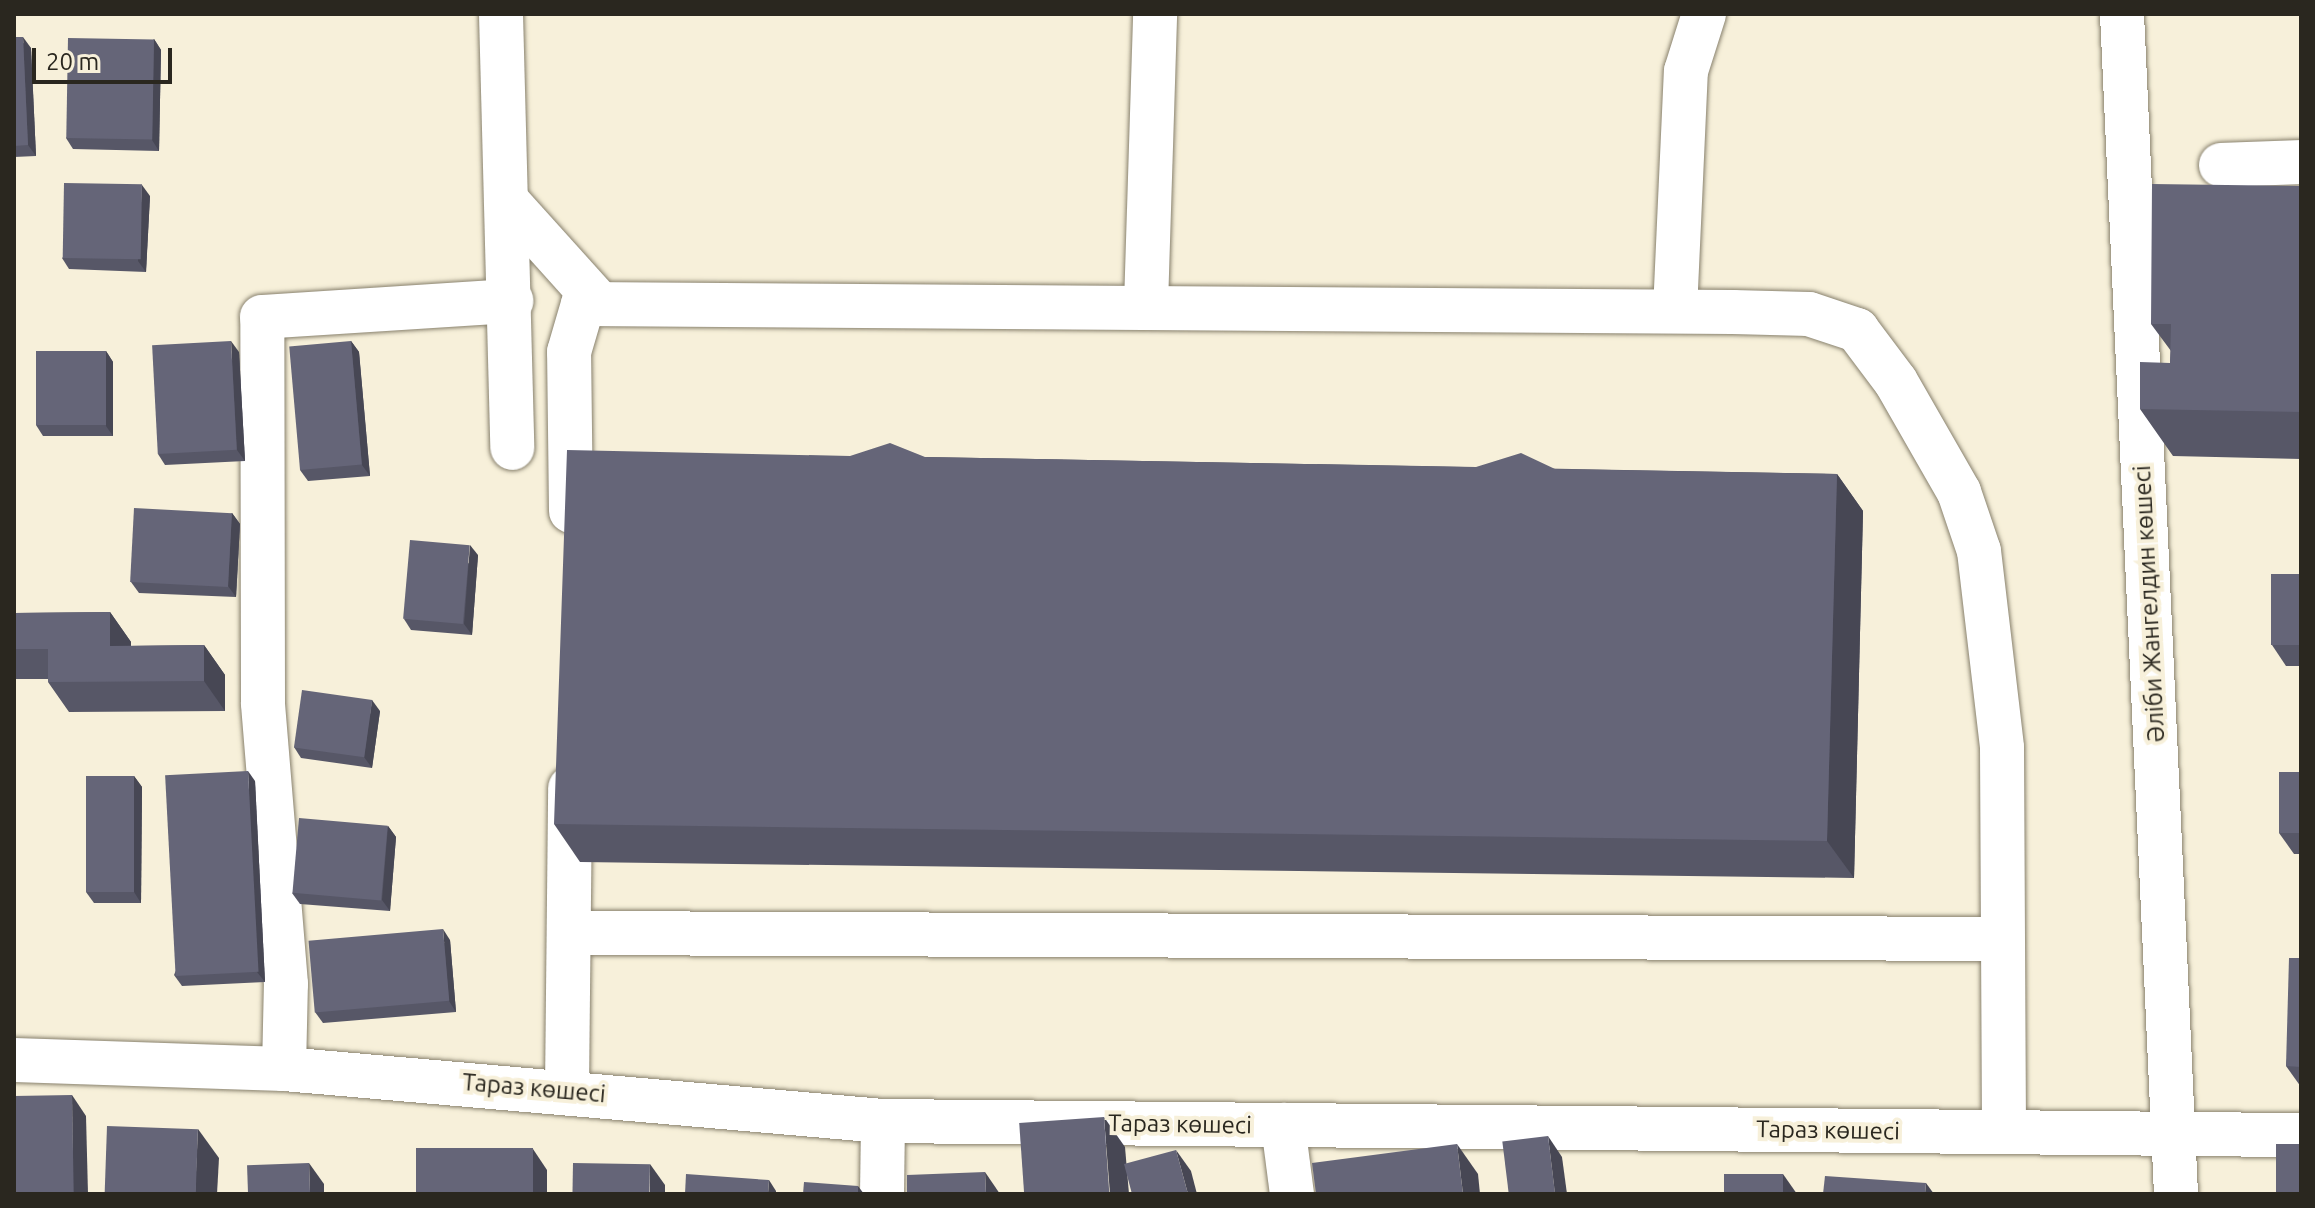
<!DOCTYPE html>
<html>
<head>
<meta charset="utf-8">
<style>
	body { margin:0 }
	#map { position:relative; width:2315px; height:1208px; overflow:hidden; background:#f7f0da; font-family:Ubuntu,sans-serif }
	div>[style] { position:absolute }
	.roads { filter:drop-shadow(0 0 2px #88816d) drop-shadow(0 0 2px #88816d) }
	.minor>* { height:44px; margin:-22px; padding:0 22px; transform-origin:22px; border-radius:22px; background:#fff }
	.wall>* { inset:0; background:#575767 }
	.shaded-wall>* { inset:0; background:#474754 }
	.building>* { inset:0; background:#656578; transform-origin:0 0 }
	span { translate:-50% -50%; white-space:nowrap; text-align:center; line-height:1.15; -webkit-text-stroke:8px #f7f0da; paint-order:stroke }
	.street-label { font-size:24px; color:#2a271f }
	.frame { position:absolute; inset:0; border:16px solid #2a271f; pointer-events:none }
	.scale { position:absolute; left:32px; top:48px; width:140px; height:36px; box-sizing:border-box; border:4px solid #2a271f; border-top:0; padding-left:10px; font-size:24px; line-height:28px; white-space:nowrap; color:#2a271f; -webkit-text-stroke:6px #f7f0da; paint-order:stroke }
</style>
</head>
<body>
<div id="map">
	<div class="roads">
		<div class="minor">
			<div style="left:501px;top:14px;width:434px;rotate:88.5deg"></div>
			<div style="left:2122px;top:14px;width:1181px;rotate:87.38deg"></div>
			<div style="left:2221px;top:165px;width:80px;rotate:-2.1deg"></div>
			<div style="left:507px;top:201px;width:137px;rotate:48deg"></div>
			<div style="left:1146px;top:305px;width:291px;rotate:-88.2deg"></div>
			<div style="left:1675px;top:311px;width:240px;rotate:-87.4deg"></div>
			<div style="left:1686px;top:71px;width:60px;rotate:-72.5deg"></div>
			<div style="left:571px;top:511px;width:159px;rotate:-90.7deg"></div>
			<div style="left:569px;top:352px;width:50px;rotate:-73.7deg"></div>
			<div style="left:583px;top:304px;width:1150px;rotate:0.4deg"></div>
			<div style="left:1733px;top:312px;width:76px;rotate:1.5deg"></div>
			<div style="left:1809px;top:314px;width:51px;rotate:18.4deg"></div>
			<div style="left:1857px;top:330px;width:65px;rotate:53.1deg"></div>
			<div style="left:1896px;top:382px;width:127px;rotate:60.2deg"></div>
			<div style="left:1959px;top:492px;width:62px;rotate:71.3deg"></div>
			<div style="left:1979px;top:551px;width:198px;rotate:83.3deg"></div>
			<div style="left:2002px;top:748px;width:384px;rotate:89.7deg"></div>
			<div style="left:570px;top:933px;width:1429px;rotate:0.24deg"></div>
			<div style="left:14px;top:1060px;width:270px;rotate:1.9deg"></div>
			<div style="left:284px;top:1069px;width:601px;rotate:4.96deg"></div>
			<div style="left:883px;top:1121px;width:1418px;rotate:0.57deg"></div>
			<div style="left:284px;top:1069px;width:85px;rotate:-88.7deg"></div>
			<div style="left:286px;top:984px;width:282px;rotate:-94.7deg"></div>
			<div style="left:263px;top:703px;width:386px;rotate:-90.1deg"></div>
			<div style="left:262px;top:317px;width:250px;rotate:-3.7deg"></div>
			<div style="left:567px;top:1089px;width:301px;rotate:-89.4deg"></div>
			<div style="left:1283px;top:1125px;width:70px;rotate:82.6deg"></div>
			<div style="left:882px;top:1194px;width:73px;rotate:-89.2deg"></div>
		</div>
	</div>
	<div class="wall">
		<div style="clip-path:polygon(14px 37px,31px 48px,36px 156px,14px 157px)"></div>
		<div style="clip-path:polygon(154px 39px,161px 50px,159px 151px,73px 149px,66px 138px)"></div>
		<div style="clip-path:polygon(2301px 186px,2301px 459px,2173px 456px,2140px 409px,2170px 363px,2171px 351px,2151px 324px)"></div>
		<div style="clip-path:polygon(150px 196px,146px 272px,69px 269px,62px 258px)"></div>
		<div style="clip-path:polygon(351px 341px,359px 352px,370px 476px,308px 481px,300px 470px)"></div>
		<div style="clip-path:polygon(106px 351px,113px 362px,113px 436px,43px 436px,36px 425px)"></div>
		<div style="clip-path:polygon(239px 352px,245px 461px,165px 465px,158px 454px)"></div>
		<div style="clip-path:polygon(925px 457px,1837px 474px,1863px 511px,1854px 878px,580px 862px,554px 824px)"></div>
		<div style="clip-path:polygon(232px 513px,240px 524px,236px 597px,139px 593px,131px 582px)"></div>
		<div style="clip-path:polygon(478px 555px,472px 635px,411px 630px,404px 619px)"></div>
		<div style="clip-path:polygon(2301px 574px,2301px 666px,2286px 666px,2272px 645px)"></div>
		<div style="clip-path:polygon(110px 612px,131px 642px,131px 646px,204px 645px,225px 675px,225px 711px,69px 712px,48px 682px,48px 679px,14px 679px,14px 613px)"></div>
		<div style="clip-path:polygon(380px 711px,372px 768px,301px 758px,294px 747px)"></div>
		<div style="clip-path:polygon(2301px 772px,2301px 854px,2294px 854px,2279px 833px)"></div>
		<div style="clip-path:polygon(134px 776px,142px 787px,141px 903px,94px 903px,86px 892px)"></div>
		<div style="clip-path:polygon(255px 781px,265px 982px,182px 986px,174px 975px)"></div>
		<div style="clip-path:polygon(388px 826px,396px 837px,390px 911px,300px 904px,292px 893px)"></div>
		<div style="clip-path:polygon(450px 940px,456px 1012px,323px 1023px,315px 1012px)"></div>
		<div style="clip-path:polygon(2301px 958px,2301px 1087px,2286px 1066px)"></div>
	</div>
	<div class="shaded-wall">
		<div style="clip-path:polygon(23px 37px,31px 48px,36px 156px,28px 145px)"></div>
		<div style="clip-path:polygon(154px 39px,161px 50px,159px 151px,152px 140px)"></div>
		<div style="clip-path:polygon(142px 185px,150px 196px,146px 272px,138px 261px)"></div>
		<div style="clip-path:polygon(231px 341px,239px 352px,245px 461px,237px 450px)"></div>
		<div style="clip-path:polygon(351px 341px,359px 352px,370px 476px,362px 465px)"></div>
		<div style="clip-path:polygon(106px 351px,113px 362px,113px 436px,106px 426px)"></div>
		<div style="clip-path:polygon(1837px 474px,1863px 511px,1854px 878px,1827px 841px)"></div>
		<div style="clip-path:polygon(232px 513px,240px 524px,236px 597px,228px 586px)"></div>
		<div style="clip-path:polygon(470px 545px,478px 555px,472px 635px,464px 624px)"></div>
		<div style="clip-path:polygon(110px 612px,131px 642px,131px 676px,110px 646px)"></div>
		<div style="clip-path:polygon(204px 645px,225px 675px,225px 711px,204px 681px)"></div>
		<div style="clip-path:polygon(372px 700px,380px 711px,372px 768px,364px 757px)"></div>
		<div style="clip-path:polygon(248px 771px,255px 781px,265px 982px,257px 972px)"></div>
		<div style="clip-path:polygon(134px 776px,142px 787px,141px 903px,134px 892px)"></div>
		<div style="clip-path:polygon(388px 826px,396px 837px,390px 911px,382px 900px)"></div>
		<div style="clip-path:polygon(443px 929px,450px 940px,456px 1012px,449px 1001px)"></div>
		<div style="clip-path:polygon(72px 1095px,86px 1116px,88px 1194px,73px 1194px)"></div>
		<div style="clip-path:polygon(1104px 1117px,1125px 1147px,1129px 1194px,1110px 1194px)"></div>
		<div style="clip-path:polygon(198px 1129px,219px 1158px,217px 1194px,195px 1194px)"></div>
		<div style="clip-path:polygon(1548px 1136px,1562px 1157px,1567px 1194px,1555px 1194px)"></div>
		<div style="clip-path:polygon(1457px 1144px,1478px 1174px,1480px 1194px,1463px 1194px)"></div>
		<div style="clip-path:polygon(533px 1149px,547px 1170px,547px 1194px,532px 1194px)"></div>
		<div style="clip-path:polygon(1176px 1150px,1191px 1171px,1197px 1194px,1188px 1194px)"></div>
		<div style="clip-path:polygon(309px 1163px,324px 1184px,324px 1194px,310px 1194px)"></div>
		<div style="clip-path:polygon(650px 1164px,665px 1185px,665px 1194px,650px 1194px)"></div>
		<div style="clip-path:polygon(985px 1172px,1000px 1194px,986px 1194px)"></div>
		<div style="clip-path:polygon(1783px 1174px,1797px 1194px,1783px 1194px)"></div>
		<div style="clip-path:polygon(769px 1180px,776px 1191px,776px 1194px,768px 1194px)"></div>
		<div style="clip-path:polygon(1926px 1183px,1934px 1194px,1925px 1194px)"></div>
		<div style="clip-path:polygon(858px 1186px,864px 1194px,858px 1194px)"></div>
	</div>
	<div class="building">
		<div style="clip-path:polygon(14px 37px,23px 37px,28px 145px,14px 146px)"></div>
		<div style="left:68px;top:38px;width:86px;height:100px;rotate:1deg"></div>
		<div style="left:64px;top:183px;width:78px;height:75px;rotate:1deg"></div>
		<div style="clip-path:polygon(2152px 184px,2301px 186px,2301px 412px,2140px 409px,2140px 362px,2170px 363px,2171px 324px,2151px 324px)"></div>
		<div style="left:231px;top:341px;width:109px;height:79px;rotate:87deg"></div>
		<div style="left:351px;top:341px;width:124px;height:62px;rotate:85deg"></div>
		<div style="left:36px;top:351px;width:70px;height:74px"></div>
		<div style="clip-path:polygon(890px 443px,925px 457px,1476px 467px,1521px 453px,1555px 469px,1837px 474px,1827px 841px,554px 824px,567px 450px,850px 456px)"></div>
		<div style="left:134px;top:508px;width:98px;height:74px;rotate:3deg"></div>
		<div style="left:410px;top:540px;width:60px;height:79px;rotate:5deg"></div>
		<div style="left:2271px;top:574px;width:30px;height:71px"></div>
		<div style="clip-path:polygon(110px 612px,110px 646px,204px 645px,204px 681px,48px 682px,48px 649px,14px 649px,14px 613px)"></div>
		<div style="left:302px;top:690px;width:71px;height:58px;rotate:8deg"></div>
		<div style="left:248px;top:771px;width:201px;height:83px;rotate:87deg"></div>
		<div style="left:2279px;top:772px;width:22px;height:61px"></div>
		<div style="left:86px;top:776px;width:48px;height:116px"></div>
		<div style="left:299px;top:818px;width:89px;height:75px;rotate:5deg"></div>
		<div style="left:443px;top:929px;width:72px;height:135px;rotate:85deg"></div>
		<div style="clip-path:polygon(2289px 958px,2301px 958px,2301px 1067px,2286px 1066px)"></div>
		<div style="left:72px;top:1095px;width:99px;height:58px;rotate:89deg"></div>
		<div style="left:1104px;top:1117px;width:77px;height:85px;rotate:86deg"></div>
		<div style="left:107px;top:1126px;width:91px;height:68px;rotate:2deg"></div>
		<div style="left:1548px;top:1136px;width:58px;height:46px;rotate:83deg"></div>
		<div style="clip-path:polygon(1457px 1144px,1463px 1194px,1316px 1194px,1312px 1163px)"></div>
		<div style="left:2276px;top:1144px;width:25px;height:50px"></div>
		<div style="left:416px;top:1148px;width:117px;height:46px"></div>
		<div style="clip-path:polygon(1176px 1150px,1188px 1194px,1132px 1194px,1124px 1164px)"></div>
		<div style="left:309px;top:1163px;width:31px;height:62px;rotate:88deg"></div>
		<div style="left:573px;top:1163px;width:77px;height:31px;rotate:1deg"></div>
		<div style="clip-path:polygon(985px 1172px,986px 1194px,907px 1194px,907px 1175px)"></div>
		<div style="clip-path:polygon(686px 1174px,769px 1180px,768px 1194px,685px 1194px)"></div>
		<div style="left:1783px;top:1174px;width:20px;height:59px;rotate:90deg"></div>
		<div style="clip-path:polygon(1825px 1176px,1926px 1183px,1925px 1194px,1823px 1194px)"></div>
		<div style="clip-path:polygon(804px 1182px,858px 1186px,858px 1194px,803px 1194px)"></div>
	</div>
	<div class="street-label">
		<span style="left:2149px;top:604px;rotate:-93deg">Әліби Жангелдин көшесі</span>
		<span style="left:534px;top:1088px;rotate:5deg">Тараз көшесі</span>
		<span style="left:1180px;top:1124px;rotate:1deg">Тараз көшесі</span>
		<span style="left:1828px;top:1130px;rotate:1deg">Тараз көшесі</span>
	</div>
	<div class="frame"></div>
	<div class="scale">20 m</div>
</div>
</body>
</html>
